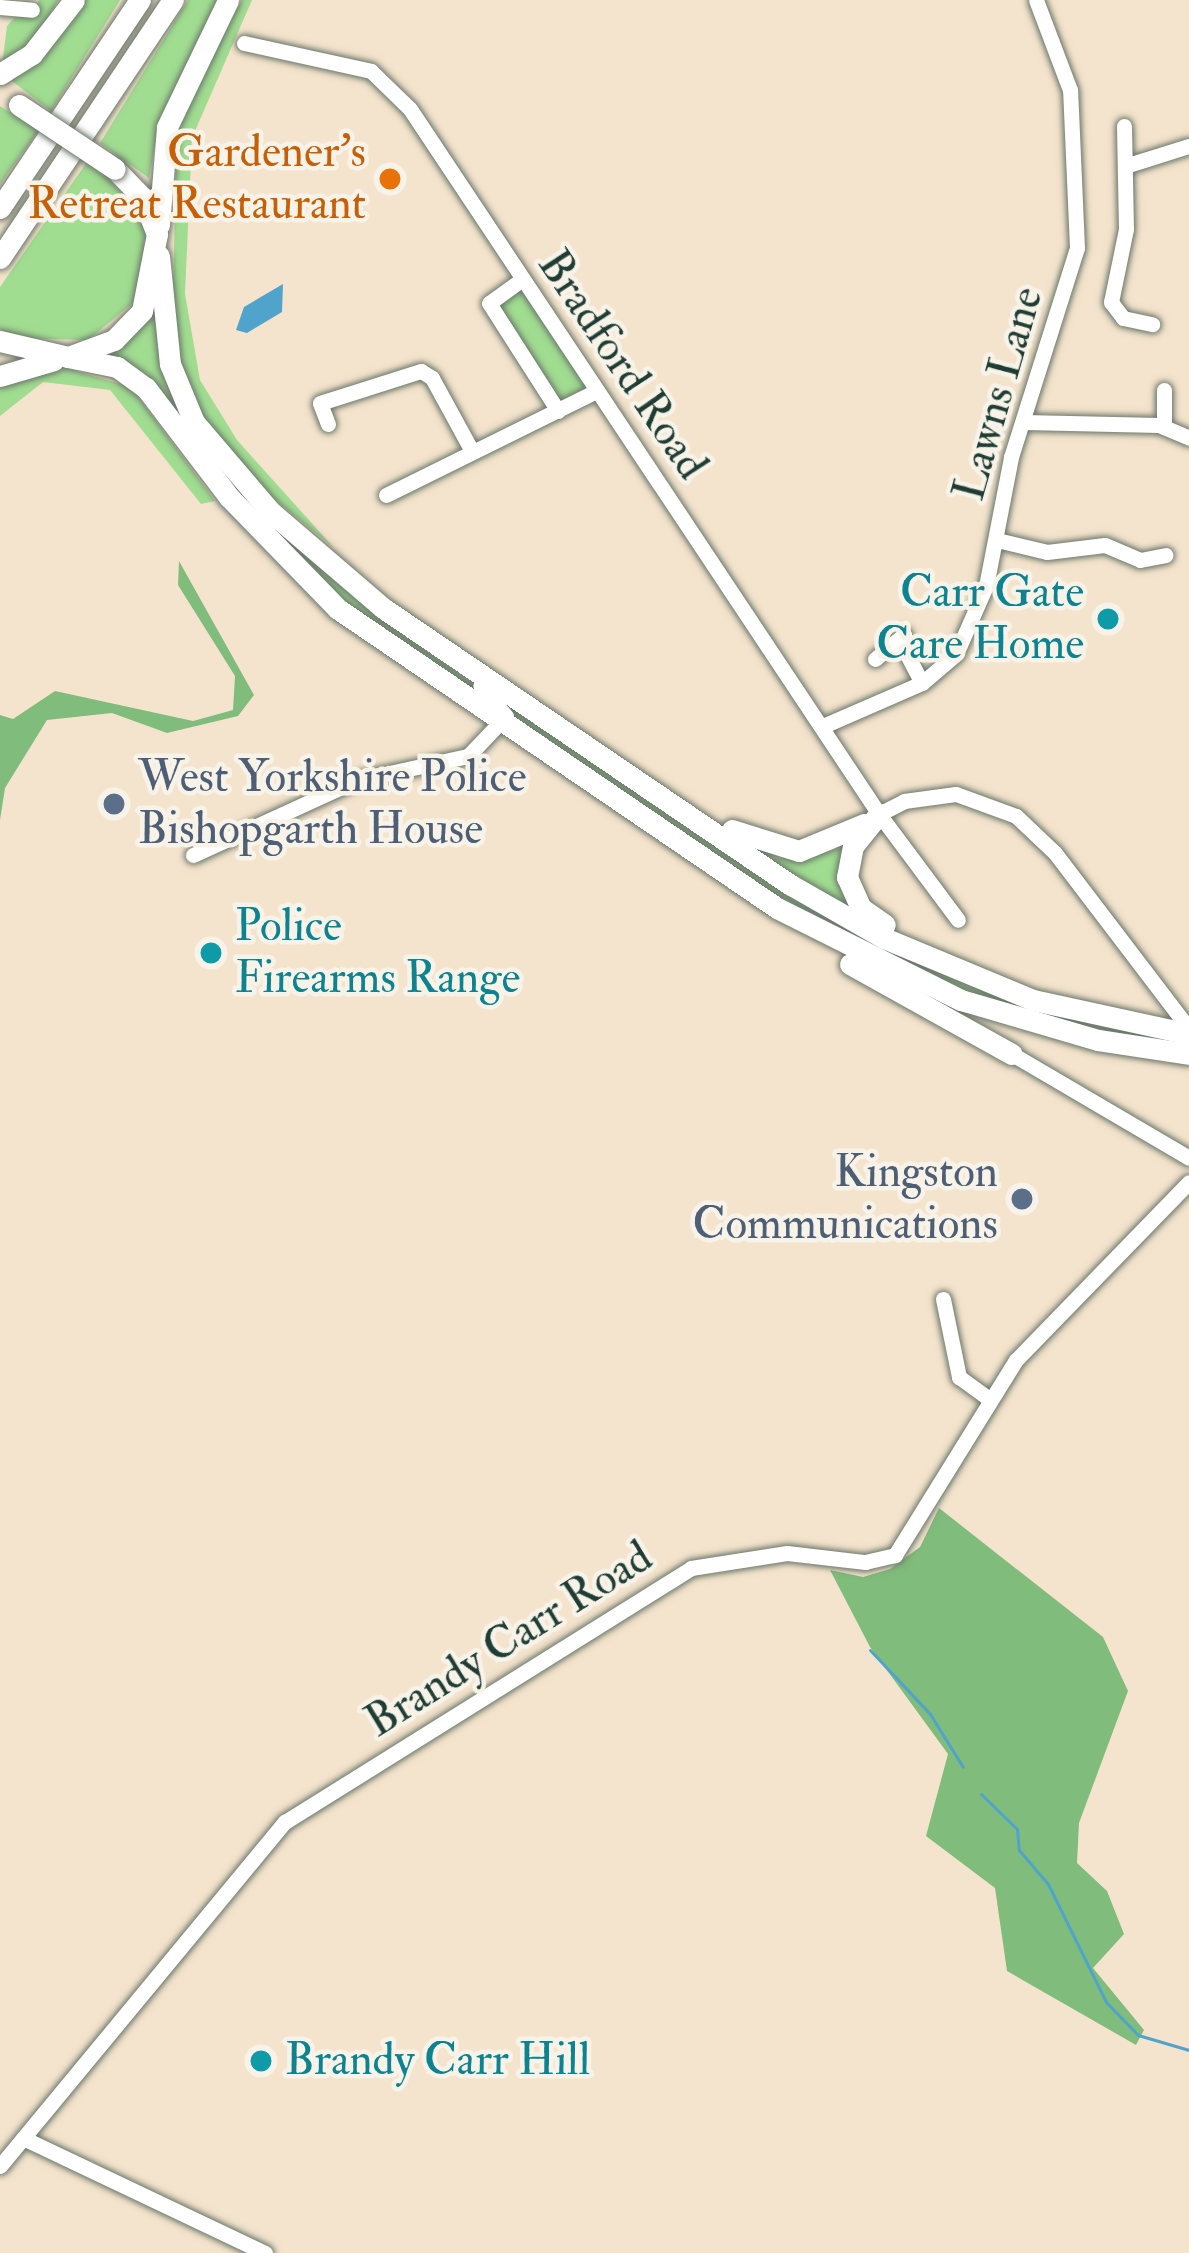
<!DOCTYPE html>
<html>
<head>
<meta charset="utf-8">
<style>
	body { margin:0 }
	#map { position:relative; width:1189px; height:2253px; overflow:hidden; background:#f5e4cd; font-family:"IM FELL Double Pica",serif }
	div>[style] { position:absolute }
	.green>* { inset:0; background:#a1dd91; transform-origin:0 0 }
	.forest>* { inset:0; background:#80bc7b }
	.water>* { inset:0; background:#50a4cc }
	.stream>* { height:3px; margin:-1.5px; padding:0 1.5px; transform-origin:1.5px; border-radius:1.5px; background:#50a4cc }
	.roads { filter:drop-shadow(0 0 3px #6a776a) drop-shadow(0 0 3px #6a776a) }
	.minor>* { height:15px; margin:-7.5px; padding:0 7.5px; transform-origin:7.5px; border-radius:7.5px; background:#fff }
	.highway>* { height:21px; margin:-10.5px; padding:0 10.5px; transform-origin:10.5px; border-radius:10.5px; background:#fff }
	.bridges { filter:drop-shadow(0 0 3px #6a776a) drop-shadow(0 0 3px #6a776a) }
	.highway-bridge>* { height:21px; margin:-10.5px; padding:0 10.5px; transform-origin:10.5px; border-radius:10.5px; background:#fff }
	.dots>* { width:33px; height:33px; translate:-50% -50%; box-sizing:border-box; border:6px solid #f7f3e8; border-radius:50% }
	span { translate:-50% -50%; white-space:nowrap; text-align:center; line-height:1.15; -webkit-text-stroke:9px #f7f3e8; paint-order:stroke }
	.food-label { font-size:45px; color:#c56008 }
	.right { translate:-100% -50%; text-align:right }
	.street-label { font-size:45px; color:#1f3d34 }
	.culture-label { font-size:45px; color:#0d838f }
	.left { translate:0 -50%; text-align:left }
	.service-label { font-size:45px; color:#4e5e75 }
</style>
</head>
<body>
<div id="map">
	<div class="green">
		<div style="clip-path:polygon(39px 0,58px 0,36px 39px,2px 66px,7px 26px,16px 16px,30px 18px)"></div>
		<div style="clip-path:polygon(81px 0,120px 0,51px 111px,8px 78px)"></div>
		<div style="clip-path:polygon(188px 0,220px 0,160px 117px,149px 178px,100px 143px)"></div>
		<div style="clip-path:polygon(242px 0,252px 0,192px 138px,185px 294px,200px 380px,237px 440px,334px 548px,272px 497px,195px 409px,172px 340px,177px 121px)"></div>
		<div style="clip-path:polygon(0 106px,38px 131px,0 184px)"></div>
		<div style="clip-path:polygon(87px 162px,137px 204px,150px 233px,134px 302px,88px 340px,13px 338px,0 329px,0 287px)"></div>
		<div style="left:521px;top:280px;width:134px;height:39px;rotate:56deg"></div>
		<div style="clip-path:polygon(155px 309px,172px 394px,389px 623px,492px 699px,486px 704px,323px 588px,152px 380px,113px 354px)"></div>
		<div style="clip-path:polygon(65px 368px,131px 387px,215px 501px,201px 504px,110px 390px,43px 382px,0 416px,0 383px)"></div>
		<div style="clip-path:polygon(508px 703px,789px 891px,1059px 1016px,1180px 1047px,988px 1003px,906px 969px,750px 883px,510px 720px)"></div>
		<div style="clip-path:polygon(841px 848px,851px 910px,769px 859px,813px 856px)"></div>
	</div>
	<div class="forest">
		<div style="clip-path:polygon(179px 561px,254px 695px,238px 716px,167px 733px,112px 713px,47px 720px,5px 788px,0 820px,0 715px,13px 719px,55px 691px,193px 721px,233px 710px,235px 676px,178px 585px)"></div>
		<div style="clip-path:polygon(939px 1508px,1103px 1637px,1128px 1691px,1079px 1823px,1077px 1863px,1107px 1891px,1124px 1934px,1093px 1968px,1144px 2030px,1136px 2045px,1007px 1971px,995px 1888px,926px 1836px,948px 1754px,870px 1647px,830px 1570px,863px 1577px,890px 1569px,920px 1547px)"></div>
	</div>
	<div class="water">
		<div style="clip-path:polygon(283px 284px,282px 312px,247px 333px,236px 330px,244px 307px)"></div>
	</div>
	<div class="stream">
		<div style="left:870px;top:1650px;width:88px;rotate:46.8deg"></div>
		<div style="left:930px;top:1714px;width:62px;rotate:58.1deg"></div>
		<div style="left:981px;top:1794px;width:50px;rotate:44.2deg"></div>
		<div style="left:1017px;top:1829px;width:21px;rotate:85deg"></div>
		<div style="left:1019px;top:1850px;width:45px;rotate:49.5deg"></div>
		<div style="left:1048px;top:1884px;width:131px;rotate:63.8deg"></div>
		<div style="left:1106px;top:2002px;width:46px;rotate:45.9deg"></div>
		<div style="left:1138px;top:2035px;width:53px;rotate:16.4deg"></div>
	</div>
	<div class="roads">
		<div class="minor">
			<div style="left:0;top:7px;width:32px;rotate:5deg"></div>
			<div style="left:244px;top:43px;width:130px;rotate:12.4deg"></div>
			<div style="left:371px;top:71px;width:54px;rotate:44.3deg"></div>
			<div style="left:410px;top:109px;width:847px;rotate:56.37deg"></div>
			<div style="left:879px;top:814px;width:132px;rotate:53.3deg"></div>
			<div style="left:1124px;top:126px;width:103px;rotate:88.9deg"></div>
			<div style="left:1126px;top:229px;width:75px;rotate:101.6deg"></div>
			<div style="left:1111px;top:302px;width:20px;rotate:53deg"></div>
			<div style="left:1123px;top:318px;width:30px;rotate:12deg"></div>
			<div style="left:1125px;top:166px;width:67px;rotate:-17.4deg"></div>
			<div style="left:521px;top:280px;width:39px;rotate:144deg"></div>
			<div style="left:489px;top:303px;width:128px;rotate:57.4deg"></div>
			<div style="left:1164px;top:390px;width:37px;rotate:90deg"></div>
			<div style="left:1024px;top:422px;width:135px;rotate:1.3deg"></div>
			<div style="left:1159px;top:425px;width:33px;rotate:23deg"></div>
			<div style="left:328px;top:424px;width:22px;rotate:-111deg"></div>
			<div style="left:320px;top:403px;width:106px;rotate:-17.6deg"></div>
			<div style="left:421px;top:371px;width:13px;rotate:32deg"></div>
			<div style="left:432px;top:378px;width:83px;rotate:61.3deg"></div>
			<div style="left:386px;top:495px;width:234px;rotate:-26.3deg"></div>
			<div style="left:997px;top:540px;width:51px;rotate:13.5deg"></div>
			<div style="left:1047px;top:552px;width:58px;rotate:-6.9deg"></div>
			<div style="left:1105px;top:545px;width:38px;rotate:23deg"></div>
			<div style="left:1140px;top:560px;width:26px;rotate:-11deg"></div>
			<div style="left:900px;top:641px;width:47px;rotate:62.4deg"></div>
			<div style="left:875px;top:659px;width:38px;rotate:-40deg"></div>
			<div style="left:823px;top:726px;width:108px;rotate:-23.5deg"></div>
			<div style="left:922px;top:683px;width:45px;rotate:-40.5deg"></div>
			<div style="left:956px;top:654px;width:74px;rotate:-66.2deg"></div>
			<div style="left:986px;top:586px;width:131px;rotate:-79deg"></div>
			<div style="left:1011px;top:457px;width:219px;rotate:-72.5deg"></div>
			<div style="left:1077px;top:248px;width:158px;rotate:-92.5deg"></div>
			<div style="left:1070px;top:90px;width:96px;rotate:-110.7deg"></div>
			<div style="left:879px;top:814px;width:28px;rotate:-27deg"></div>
			<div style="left:904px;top:801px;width:52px;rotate:-7.7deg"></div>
			<div style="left:956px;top:794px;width:64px;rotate:20.1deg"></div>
			<div style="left:1016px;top:816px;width:54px;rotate:43.5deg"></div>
			<div style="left:1055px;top:853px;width:221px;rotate:52.7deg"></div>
			<div style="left:193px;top:855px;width:180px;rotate:-24.6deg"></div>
			<div style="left:357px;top:780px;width:114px;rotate:-12.2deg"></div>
			<div style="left:468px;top:756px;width:55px;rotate:-46.5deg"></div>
			<div style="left:506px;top:716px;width:40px;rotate:-130deg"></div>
			<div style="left:1012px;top:1054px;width:205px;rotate:30.4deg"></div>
			<div style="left:943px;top:1299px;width:80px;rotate:78.4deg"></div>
			<div style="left:959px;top:1377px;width:37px;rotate:36deg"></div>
			<div style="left:23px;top:2138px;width:268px;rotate:25.4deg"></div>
			<div style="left:0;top:2166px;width:447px;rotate:-50.4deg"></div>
			<div style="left:285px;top:1822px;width:479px;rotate:-32deg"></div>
			<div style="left:691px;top:1568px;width:97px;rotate:-8.9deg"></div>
			<div style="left:787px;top:1553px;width:79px;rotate:6.6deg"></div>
			<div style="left:865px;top:1562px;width:31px;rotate:-13deg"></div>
			<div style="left:895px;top:1555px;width:229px;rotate:-58.2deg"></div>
			<div style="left:1016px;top:1360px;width:248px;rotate:-45.8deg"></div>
		</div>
		<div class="highway">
			<div style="left:0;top:74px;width:38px;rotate:-32deg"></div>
			<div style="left:32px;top:54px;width:68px;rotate:-52.1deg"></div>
			<div style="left:0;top:208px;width:251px;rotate:-56.1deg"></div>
			<div style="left:159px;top:225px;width:98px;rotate:-85.3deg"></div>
			<div style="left:167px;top:127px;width:141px;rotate:-64.3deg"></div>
			<div style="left:159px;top:256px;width:109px;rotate:84.2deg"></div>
			<div style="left:170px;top:364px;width:63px;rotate:67.5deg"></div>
			<div style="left:194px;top:422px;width:118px;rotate:49.5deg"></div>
			<div style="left:271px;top:512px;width:148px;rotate:40.6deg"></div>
			<div style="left:383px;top:608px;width:493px;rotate:34.2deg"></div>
			<div style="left:791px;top:885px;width:107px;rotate:29.7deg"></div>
			<div style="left:884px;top:938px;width:161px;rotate:22.6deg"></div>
			<div style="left:1033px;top:1000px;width:160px;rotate:12.3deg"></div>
			<div style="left:0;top:258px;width:311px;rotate:-56.2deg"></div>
			<div style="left:0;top:341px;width:70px;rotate:13.2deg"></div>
			<div style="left:68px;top:357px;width:49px;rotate:-20.3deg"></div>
			<div style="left:114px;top:340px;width:40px;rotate:-46deg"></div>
			<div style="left:142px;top:311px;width:78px;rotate:-79deg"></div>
			<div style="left:157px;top:234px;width:40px;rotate:-112deg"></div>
			<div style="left:142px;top:197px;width:39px;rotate:-134deg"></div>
			<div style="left:68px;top:357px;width:50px;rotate:11.5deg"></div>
			<div style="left:117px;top:367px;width:36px;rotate:36deg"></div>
			<div style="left:146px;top:388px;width:137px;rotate:52.7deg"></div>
			<div style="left:229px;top:497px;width:156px;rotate:45.8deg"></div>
			<div style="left:338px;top:609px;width:531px;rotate:34.26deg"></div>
			<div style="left:777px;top:908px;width:206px;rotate:26.6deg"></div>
			<div style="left:961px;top:1000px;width:143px;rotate:16.3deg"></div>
			<div style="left:1098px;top:1040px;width:92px;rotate:8.7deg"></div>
			<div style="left:0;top:376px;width:56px;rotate:-16.5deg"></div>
			<div style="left:879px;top:814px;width:41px;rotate:129.1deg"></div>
			<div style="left:853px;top:846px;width:32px;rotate:101deg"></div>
			<div style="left:847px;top:877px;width:34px;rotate:66deg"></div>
			<div style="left:861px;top:908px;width:29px;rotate:35deg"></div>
			<div style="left:732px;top:830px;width:70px;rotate:17.4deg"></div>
			<div style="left:799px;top:851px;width:70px;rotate:-22.6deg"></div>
			<div style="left:850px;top:964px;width:185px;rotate:29.1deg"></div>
		</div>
	</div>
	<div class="bridges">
		<div class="highway-bridge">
			<div style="left:19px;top:105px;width:115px;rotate:33.7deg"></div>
		</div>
	</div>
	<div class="dots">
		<div style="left:390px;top:179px;background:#e8710a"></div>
		<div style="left:1108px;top:619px;background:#0f9aa8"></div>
		<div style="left:114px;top:804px;background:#5c6f8a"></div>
		<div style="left:211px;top:953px;background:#0f9aa8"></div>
		<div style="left:1022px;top:1199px;background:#5c6f8a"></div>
		<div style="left:261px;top:2061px;background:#0f9aa8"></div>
	</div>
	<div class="food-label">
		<span class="right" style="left:366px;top:179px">Gardener's<br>Retreat Restaurant</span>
	</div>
	<div class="street-label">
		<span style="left:622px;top:365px;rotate:56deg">Bradford Road</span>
		<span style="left:999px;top:394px;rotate:-74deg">Lawns Lane</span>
		<span style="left:509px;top:1640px;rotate:-32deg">Brandy Carr Road</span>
	</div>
	<div class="culture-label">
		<span class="right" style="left:1084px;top:619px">Carr Gate<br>Care Home</span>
		<span class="left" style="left:235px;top:953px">Police<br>Firearms Range</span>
		<span class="left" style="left:285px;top:2061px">Brandy Carr Hill</span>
	</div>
	<div class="service-label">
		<span class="left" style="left:138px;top:804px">West Yorkshire Police<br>Bishopgarth House</span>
		<span class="right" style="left:998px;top:1199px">Kingston<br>Communications</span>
	</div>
</div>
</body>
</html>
